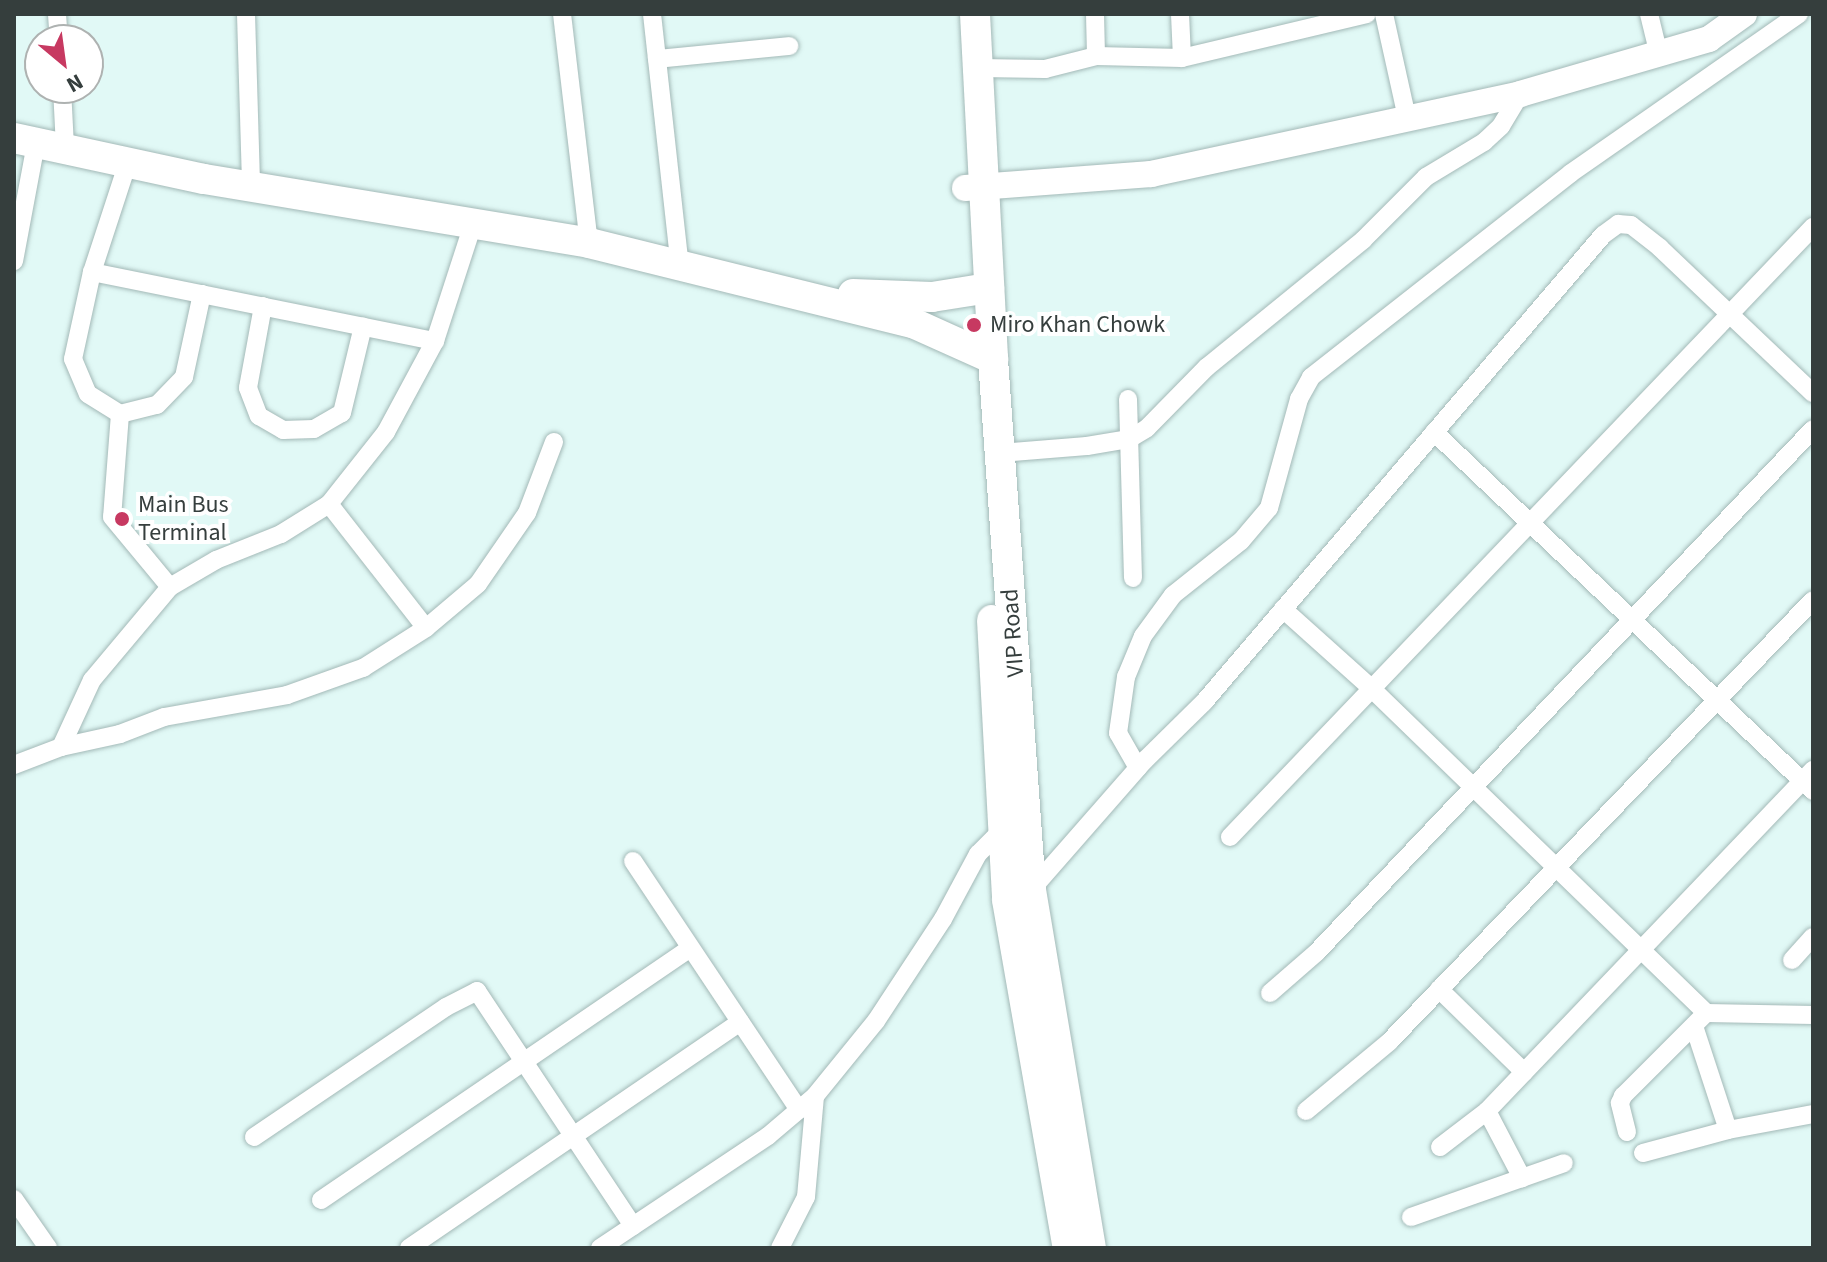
<!DOCTYPE html>
<html>
<head>
<meta charset="utf-8">
<style>
	body { margin:0 }
	#map { position:relative; width:1827px; height:1262px; overflow:hidden; background:#e1f9f6; font-family:"Source Sans 3",sans-serif }
	div>[style] { position:absolute }
	.roads { filter:drop-shadow(0 0 2px #a3b9b7) drop-shadow(0 0 2px #a3b9b7) }
	.minor>* { height:18px; margin:-9px; padding:0 9px; transform-origin:9px; border-radius:9px; background:#fff }
	.secondary>* { height:26px; margin:-13px; padding:0 13px; transform-origin:13px; border-radius:13px; background:#fff }
	.primary>* { height:30px; margin:-15px; padding:0 15px; transform-origin:15px; border-radius:15px; background:#fff }
	.dots>* { width:22px; height:22px; translate:-50% -50%; box-sizing:border-box; border:4px solid #fff; border-radius:50% }
	span { translate:-50% -50%; white-space:nowrap; text-align:center; line-height:1.15; -webkit-text-stroke:8px #fff; paint-order:stroke }
	.poi-label { font-size:24px; color:#353e3d }
	.left { translate:0 -50%; text-align:left }
	.street-label { font-size:24px; color:#353e3d }
	.frame { position:absolute; inset:0; border:16px solid #353e3d; pointer-events:none }
	.north { position:absolute; left:24px; top:24px; width:80px; height:80px; box-sizing:border-box; background:#fff; border:2px solid #aeb2b1; border-radius:50%; rotate:151deg; font-size:22px; font-weight:700; line-height:32px; text-align:center; color:#353e3d }
	.north::after { content:''; display:block; margin:auto; width:28px; height:36px; background:#c73961; clip-path:polygon(50% 0,100% 100%,50% 72%,0 100%) }
</style>
</head>
<body>
<div id="map">
	<div class="roads">
		<div class="minor">
			<div style="left:57px;top:14px;width:26px;rotate:86deg"></div>
			<div style="left:246px;top:14px;width:173px;rotate:88.3deg"></div>
			<div style="left:562px;top:14px;width:231px;rotate:83.3deg"></div>
			<div style="left:652px;top:14px;width:254px;rotate:83.7deg"></div>
			<div style="left:1095px;top:14px;width:42px;rotate:88.6deg"></div>
			<div style="left:1180px;top:14px;width:44px;rotate:87.4deg"></div>
			<div style="left:1384px;top:14px;width:107px;rotate:77.5deg"></div>
			<div style="left:1649px;top:14px;width:42px;rotate:76.3deg"></div>
			<div style="left:657px;top:59px;width:133px;rotate:-5.6deg"></div>
			<div style="left:979px;top:68px;width:66px;rotate:0.9deg"></div>
			<div style="left:1045px;top:69px;width:53px;rotate:-14.3deg"></div>
			<div style="left:1096px;top:56px;width:86px;rotate:1.3deg"></div>
			<div style="left:1182px;top:58px;width:190px;rotate:-13.4deg"></div>
			<div style="left:62px;top:88px;width:60px;rotate:87.1deg"></div>
			<div style="left:128px;top:162px;width:116px;rotate:108.1deg"></div>
			<div style="left:92px;top:272px;width:89px;rotate:102.3deg"></div>
			<div style="left:73px;top:359px;width:38px;rotate:67deg"></div>
			<div style="left:88px;top:394px;width:38px;rotate:32deg"></div>
			<div style="left:120px;top:414px;width:38px;rotate:-14deg"></div>
			<div style="left:157px;top:405px;width:39px;rotate:-46deg"></div>
			<div style="left:184px;top:377px;width:85px;rotate:-77.8deg"></div>
			<div style="left:14px;top:261px;width:120px;rotate:-79.4deg"></div>
			<div style="left:92px;top:272px;width:350px;rotate:11.4deg"></div>
			<div style="left:263px;top:306px;width:83px;rotate:100.4deg"></div>
			<div style="left:248px;top:388px;width:30px;rotate:69deg"></div>
			<div style="left:259px;top:416px;width:28px;rotate:30deg"></div>
			<div style="left:283px;top:430px;width:31px;rotate:-2deg"></div>
			<div style="left:314px;top:429px;width:32px;rotate:-30deg"></div>
			<div style="left:342px;top:413px;width:89px;rotate:-76.4deg"></div>
			<div style="left:1128px;top:399px;width:179px;rotate:88.4deg"></div>
			<div style="left:120px;top:414px;width:103px;rotate:94.4deg"></div>
			<div style="left:112px;top:517px;width:91px;rotate:50.4deg"></div>
			<div style="left:1434px;top:432px;width:522px;rotate:43.45deg"></div>
			<div style="left:1000px;top:453px;width:87px;rotate:-4.6deg"></div>
			<div style="left:1087px;top:446px;width:43px;rotate:-9.5deg"></div>
			<div style="left:1129px;top:439px;width:21px;rotate:-31deg"></div>
			<div style="left:1147px;top:428px;width:86px;rotate:-45.5deg"></div>
			<div style="left:1207px;top:367px;width:201px;rotate:-39.1deg"></div>
			<div style="left:1363px;top:240px;width:89px;rotate:-45deg"></div>
			<div style="left:1426px;top:177px;width:68px;rotate:-31.1deg"></div>
			<div style="left:1484px;top:142px;width:23px;rotate:-43deg"></div>
			<div style="left:1501px;top:126px;width:37px;rotate:-59deg"></div>
			<div style="left:329px;top:504px;width:157px;rotate:52deg"></div>
			<div style="left:1283px;top:609px;width:118px;rotate:41.9deg"></div>
			<div style="left:1371px;top:688px;width:467px;rotate:44.1deg"></div>
			<div style="left:61px;top:747px;width:74px;rotate:-65.2deg"></div>
			<div style="left:92px;top:680px;width:121px;rotate:-50deg"></div>
			<div style="left:170px;top:587px;width:53px;rotate:-30.4deg"></div>
			<div style="left:216px;top:560px;width:70px;rotate:-21.8deg"></div>
			<div style="left:281px;top:534px;width:57px;rotate:-32deg"></div>
			<div style="left:329px;top:504px;width:92px;rotate:-51.6deg"></div>
			<div style="left:386px;top:432px;width:103px;rotate:-61.7deg"></div>
			<div style="left:435px;top:341px;width:123px;rotate:-72deg"></div>
			<div style="left:14px;top:765px;width:50px;rotate:-21deg"></div>
			<div style="left:61px;top:747px;width:60px;rotate:-12.4deg"></div>
			<div style="left:120px;top:734px;width:47px;rotate:-21.1deg"></div>
			<div style="left:164px;top:717px;width:125px;rotate:-10.1deg"></div>
			<div style="left:287px;top:695px;width:81px;rotate:-19.6deg"></div>
			<div style="left:363px;top:668px;width:75px;rotate:-32.4deg"></div>
			<div style="left:426px;top:628px;width:68px;rotate:-40.2deg"></div>
			<div style="left:478px;top:584px;width:86px;rotate:-55.4deg"></div>
			<div style="left:527px;top:513px;width:76px;rotate:-69.2deg"></div>
			<div style="left:1138px;top:768px;width:40px;rotate:-119.7deg"></div>
			<div style="left:1118px;top:733px;width:57px;rotate:-81.9deg"></div>
			<div style="left:1126px;top:677px;width:44px;rotate:-67.5deg"></div>
			<div style="left:1143px;top:636px;width:51px;rotate:-53.8deg"></div>
			<div style="left:1173px;top:595px;width:87px;rotate:-38.5deg"></div>
			<div style="left:1241px;top:541px;width:43px;rotate:-49.7deg"></div>
			<div style="left:1269px;top:508px;width:113px;rotate:-74.6deg"></div>
			<div style="left:1299px;top:399px;width:25px;rotate:-61deg"></div>
			<div style="left:1311px;top:377px;width:330px;rotate:-38.1deg"></div>
			<div style="left:1571px;top:173px;width:278px;rotate:-34.9deg"></div>
			<div style="left:1230px;top:837px;width:844px;rotate:-46.3deg"></div>
			<div style="left:633px;top:861px;width:299px;rotate:56.3deg"></div>
			<div style="left:1031px;top:890px;width:173px;rotate:-48.8deg"></div>
			<div style="left:1145px;top:760px;width:83px;rotate:-44.5deg"></div>
			<div style="left:1204px;top:702px;width:614px;rotate:-49.49deg"></div>
			<div style="left:1603px;top:235px;width:19px;rotate:-36deg"></div>
			<div style="left:1618px;top:224px;width:13px;rotate:4deg"></div>
			<div style="left:1631px;top:225px;width:37px;rotate:38deg"></div>
			<div style="left:1660px;top:248px;width:211px;rotate:43.5deg"></div>
			<div style="left:1792px;top:960px;width:31px;rotate:-48deg"></div>
			<div style="left:1439px;top:989px;width:119px;rotate:44.3deg"></div>
			<div style="left:1270px;top:993px;width:61px;rotate:-41deg"></div>
			<div style="left:1316px;top:953px;width:722px;rotate:-46.51deg"></div>
			<div style="left:1694px;top:1026px;width:109px;rotate:71.9deg"></div>
			<div style="left:1306px;top:1111px;width:108px;rotate:-39.7deg"></div>
			<div style="left:1389px;top:1042px;width:612px;rotate:-46.19deg"></div>
			<div style="left:1487px;top:1111px;width:76px;rotate:62.4deg"></div>
			<div style="left:1627px;top:1132px;width:30px;rotate:-104deg"></div>
			<div style="left:1620px;top:1103px;width:8px;rotate:-67deg"></div>
			<div style="left:1623px;top:1096px;width:117px;rotate:-45deg"></div>
			<div style="left:1706px;top:1013px;width:107px;rotate:1.1deg"></div>
			<div style="left:254px;top:1137px;width:232px;rotate:-34.1deg"></div>
			<div style="left:446px;top:1007px;width:35px;rotate:-27deg"></div>
			<div style="left:477px;top:991px;width:282px;rotate:56.4deg"></div>
			<div style="left:1440px;top:1147px;width:59px;rotate:-37.5deg"></div>
			<div style="left:1487px;top:1111px;width:472px;rotate:-46.3deg"></div>
			<div style="left:1643px;top:1153px;width:88px;rotate:-15.1deg"></div>
			<div style="left:1728px;top:1130px;width:86px;rotate:-10.7deg"></div>
			<div style="left:14px;top:1199px;width:60px;rotate:55.2deg"></div>
			<div style="left:321px;top:1200px;width:447px;rotate:-34.3deg"></div>
			<div style="left:1411px;top:1217px;width:162px;rotate:-19.4deg"></div>
			<div style="left:409px;top:1248px;width:401px;rotate:-34.3deg"></div>
			<div style="left:600px;top:1248px;width:202px;rotate:-33.7deg"></div>
			<div style="left:768px;top:1136px;width:62px;rotate:-40.4deg"></div>
			<div style="left:815px;top:1096px;width:97px;rotate:-50.9deg"></div>
			<div style="left:876px;top:1021px;width:122px;rotate:-56.7deg"></div>
			<div style="left:943px;top:919px;width:74px;rotate:-61.7deg"></div>
			<div style="left:978px;top:854px;width:38px;rotate:-45deg"></div>
			<div style="left:780px;top:1248px;width:57px;rotate:-63deg"></div>
			<div style="left:806px;top:1197px;width:101px;rotate:-84.9deg"></div>
		</div>
		<div class="secondary">
			<div style="left:965px;top:188px;width:187px;rotate:-4.3deg"></div>
			<div style="left:1151px;top:174px;width:378px;rotate:-12.2deg"></div>
			<div style="left:1520px;top:94px;width:197px;rotate:-16.2deg"></div>
			<div style="left:1709px;top:39px;width:43px;rotate:-35.5deg"></div>
		</div>
		<div class="primary">
			<div style="left:975px;top:14px;width:345px;rotate:87deg"></div>
			<div style="left:993px;top:359px;width:532px;rotate:85.91deg"></div>
			<div style="left:1031px;top:890px;width:363px;rotate:80.5deg"></div>
			<div style="left:14px;top:138px;width:194px;rotate:12.2deg"></div>
			<div style="left:204px;top:179px;width:390px;rotate:9.4deg"></div>
			<div style="left:589px;top:243px;width:334px;rotate:13.9deg"></div>
			<div style="left:913px;top:323px;width:88px;rotate:24.2deg"></div>
			<div style="left:853px;top:294px;width:79px;rotate:2.2deg"></div>
			<div style="left:932px;top:297px;width:58px;rotate:-9deg"></div>
			<div style="left:992px;top:620px;width:280px;rotate:86.9deg"></div>
			<div style="left:1007px;top:900px;width:353px;rotate:80.1deg"></div>
		</div>
	</div>
	<div class="dots">
		<div style="left:974px;top:325px;background:#c73961"></div>
		<div style="left:122px;top:519px;background:#c73961"></div>
	</div>
	<div class="poi-label">
		<span class="left" style="left:990px;top:325px">Miro Khan Chowk</span>
		<span class="left" style="left:138px;top:519px">Main Bus<br>Terminal</span>
	</div>
	<div class="street-label">
		<span style="left:1013px;top:633px;rotate:-94deg">VIP Road</span>
	</div>
	<div class="frame"></div>
	<div class="north">N</div>
</div>
</body>
</html>
